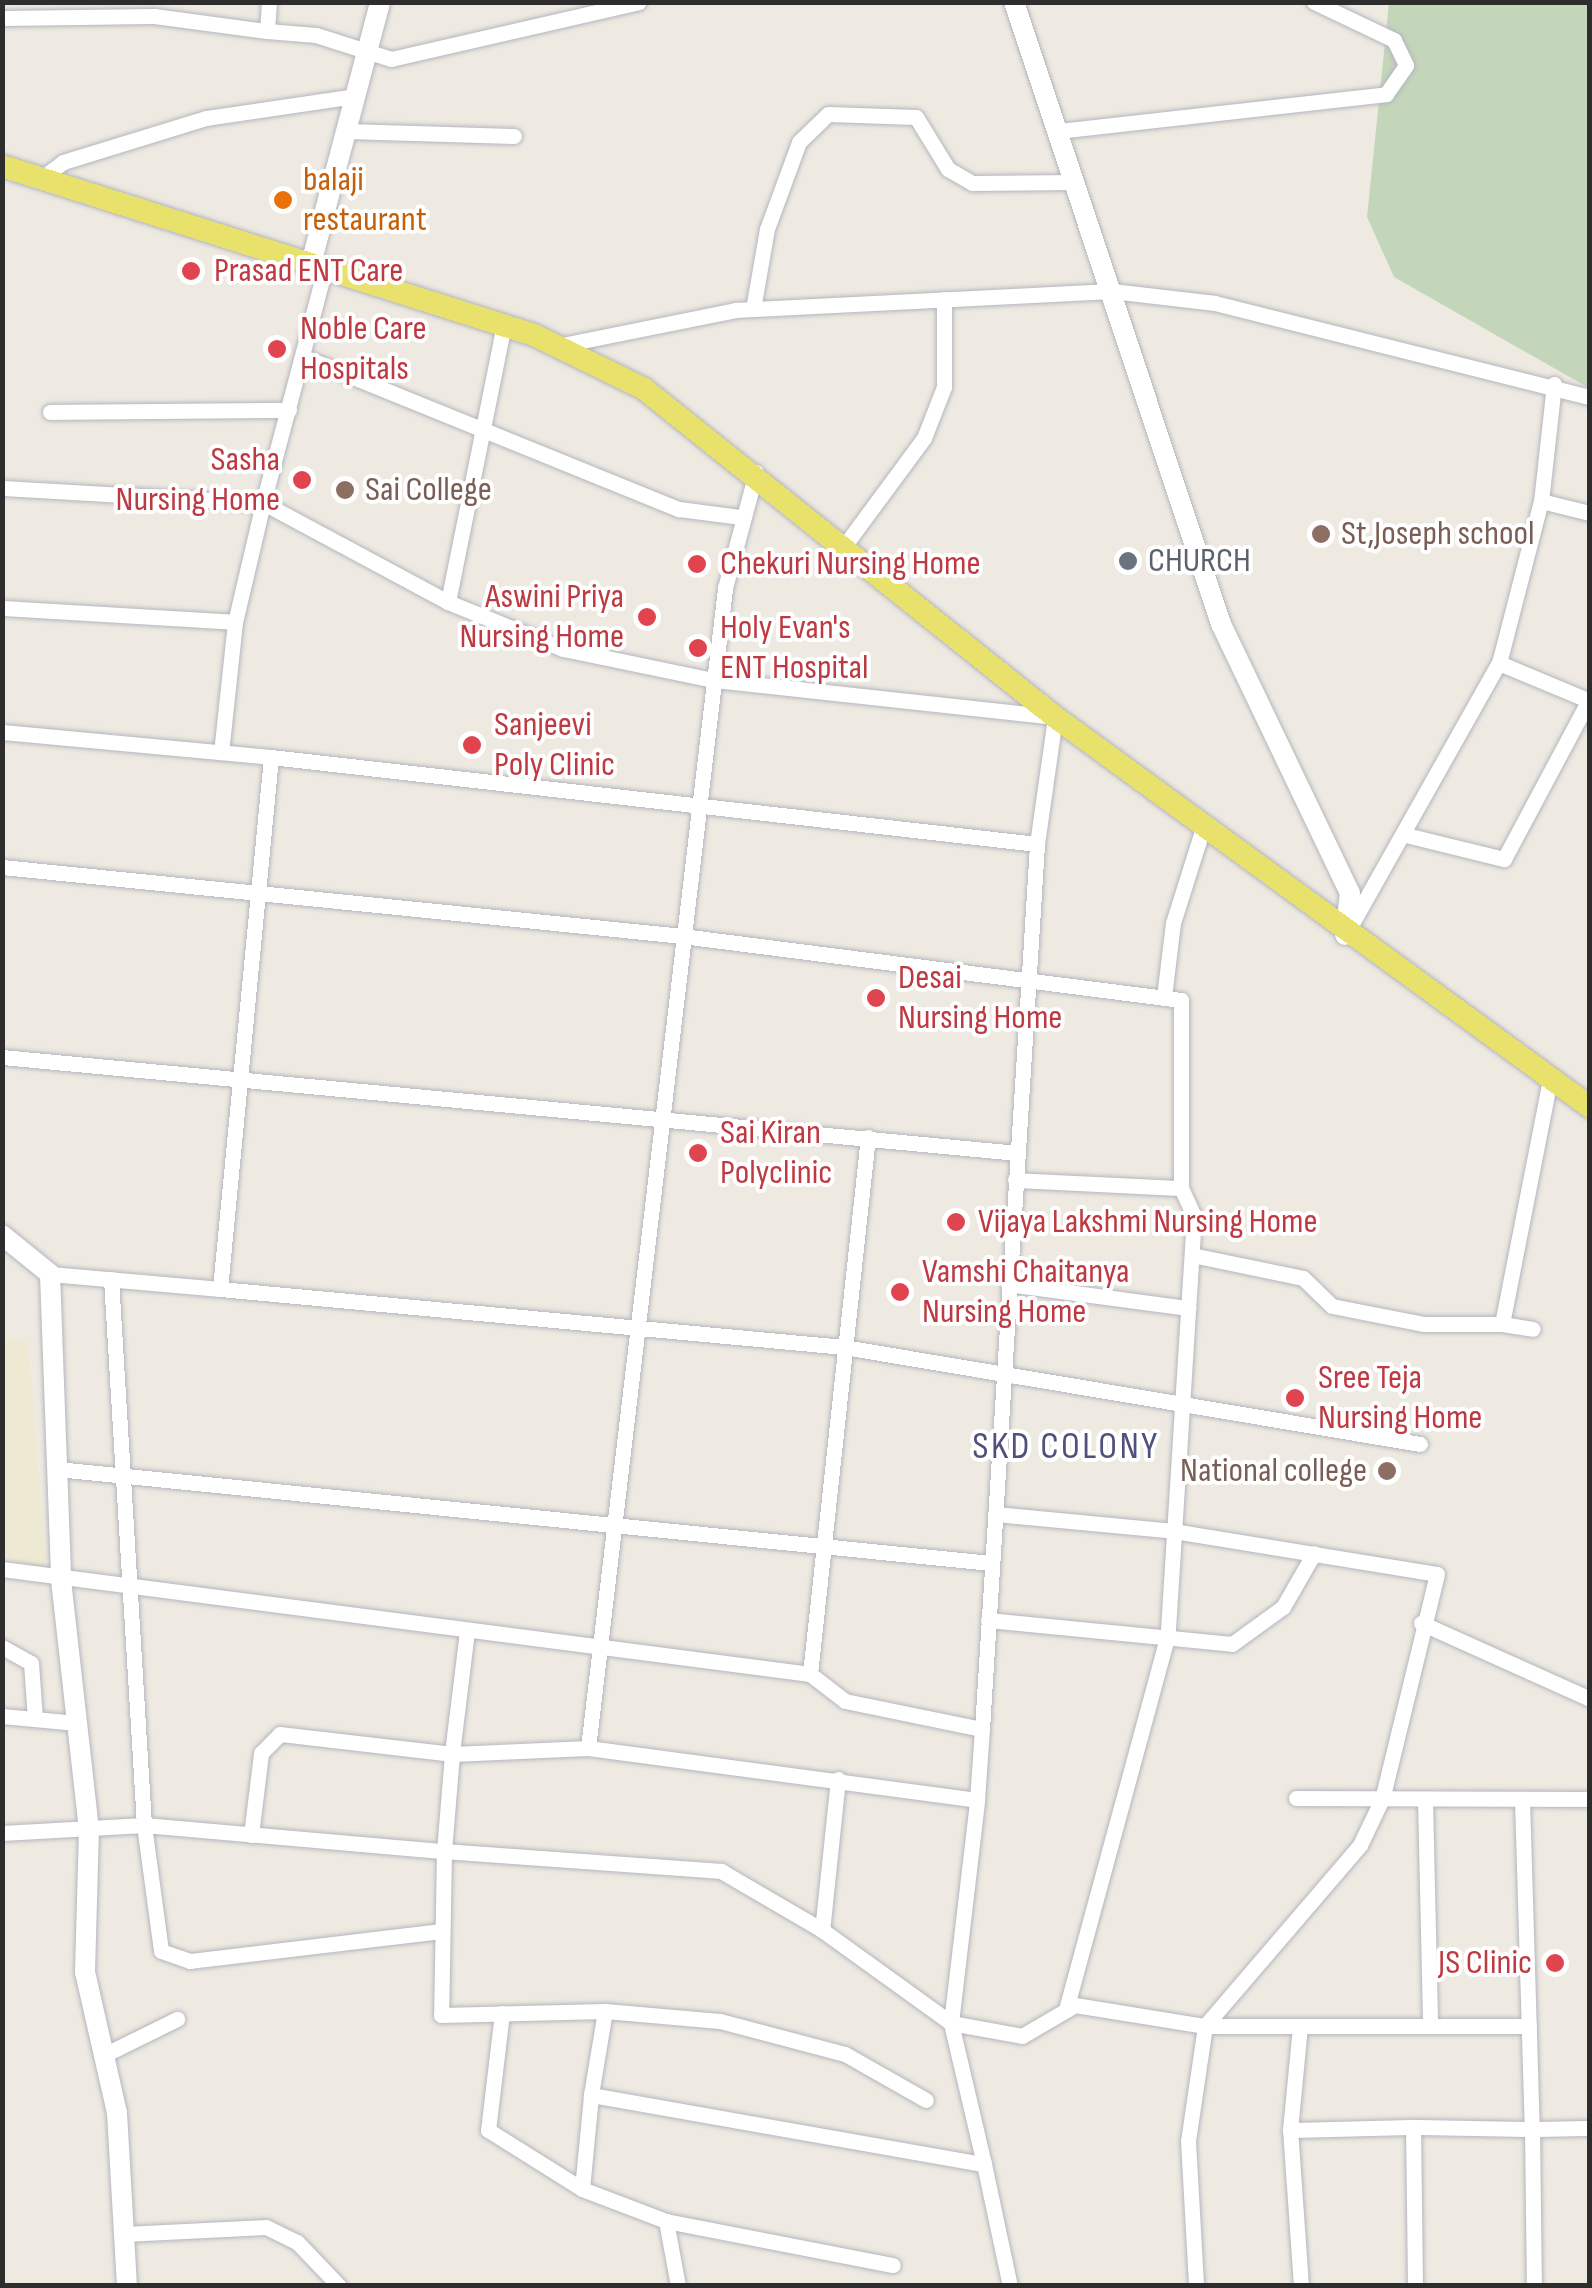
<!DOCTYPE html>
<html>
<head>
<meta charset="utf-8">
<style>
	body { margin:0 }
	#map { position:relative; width:1592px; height:2288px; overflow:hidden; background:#eeeae1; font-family:"Sofia Sans Condensed",sans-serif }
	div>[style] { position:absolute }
	.education>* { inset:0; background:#ede9d2 }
	.cemetery>* { inset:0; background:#c3d6ba }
	.roads { filter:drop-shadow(0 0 2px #b4b5bf) drop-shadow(0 0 2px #b4b5bf) }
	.street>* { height:15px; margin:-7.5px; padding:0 7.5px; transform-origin:7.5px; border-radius:7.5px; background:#fff }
	.secondary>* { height:20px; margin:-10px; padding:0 10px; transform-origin:10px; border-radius:10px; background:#fff }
	.primary>* { height:22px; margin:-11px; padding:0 11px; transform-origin:11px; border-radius:11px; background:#e8e16c }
	.dots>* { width:28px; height:28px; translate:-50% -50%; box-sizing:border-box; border:5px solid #fff; border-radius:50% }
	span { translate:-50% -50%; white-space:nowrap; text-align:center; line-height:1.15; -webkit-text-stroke:8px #fff; paint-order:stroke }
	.food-label { font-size:35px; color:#c56008 }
	.left { translate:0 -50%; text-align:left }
	.health-label { font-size:35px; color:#be3a42 }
	.right { translate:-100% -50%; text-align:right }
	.education-label { font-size:35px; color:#785e54 }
	.worship-label { font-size:35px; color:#5b616d }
	.neighbourhood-label { font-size:38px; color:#50507c; letter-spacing:2.5px }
	.frame { position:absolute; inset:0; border:5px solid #2d2d2d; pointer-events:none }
</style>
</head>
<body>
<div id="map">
	<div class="education">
		<div style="clip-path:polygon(3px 1338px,28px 1342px,46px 1568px,3px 1558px)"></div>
	</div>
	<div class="cemetery">
		<div style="clip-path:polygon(1389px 3px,1589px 3px,1589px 388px,1394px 277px,1367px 217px)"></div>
	</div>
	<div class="roads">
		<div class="street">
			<div style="left:269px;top:2px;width:29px;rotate:94deg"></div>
			<div style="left:267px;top:31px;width:49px;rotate:4.7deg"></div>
			<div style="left:316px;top:35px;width:79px;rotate:17.7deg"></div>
			<div style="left:391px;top:59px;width:254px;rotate:-12.9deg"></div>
			<div style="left:2px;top:18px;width:152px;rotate:-0.8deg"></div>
			<div style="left:154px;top:16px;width:114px;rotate:7.6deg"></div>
			<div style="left:346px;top:131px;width:168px;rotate:1.7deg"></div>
			<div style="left:1058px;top:131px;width:330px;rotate:-6.4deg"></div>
			<div style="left:1386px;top:94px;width:35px;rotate:-55deg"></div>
			<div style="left:1406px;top:65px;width:28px;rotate:-116deg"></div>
			<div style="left:1394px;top:40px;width:89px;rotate:-154.6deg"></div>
			<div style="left:42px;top:178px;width:26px;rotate:-37deg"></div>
			<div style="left:63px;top:162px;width:150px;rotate:-17.1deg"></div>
			<div style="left:206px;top:118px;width:151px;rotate:-8.4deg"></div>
			<div style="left:753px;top:309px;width:81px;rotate:-80.1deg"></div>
			<div style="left:767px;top:229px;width:93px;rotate:-69.8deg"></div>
			<div style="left:799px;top:142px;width:40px;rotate:-44deg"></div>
			<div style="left:828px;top:114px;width:88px;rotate:2deg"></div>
			<div style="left:916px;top:117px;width:61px;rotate:58.4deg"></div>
			<div style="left:948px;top:169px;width:28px;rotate:30deg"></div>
			<div style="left:972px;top:183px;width:103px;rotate:-0.6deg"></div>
			<div style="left:557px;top:346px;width:182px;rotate:-11.4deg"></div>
			<div style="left:735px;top:310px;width:377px;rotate:-2.9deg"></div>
			<div style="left:1112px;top:291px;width:104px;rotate:6.6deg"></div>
			<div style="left:1215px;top:303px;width:387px;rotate:14.1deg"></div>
			<div style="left:304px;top:357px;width:405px;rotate:22.1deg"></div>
			<div style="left:679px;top:509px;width:63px;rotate:7.4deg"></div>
			<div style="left:1554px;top:384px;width:118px;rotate:96.3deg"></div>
			<div style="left:1541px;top:501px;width:50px;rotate:13.8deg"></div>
			<div style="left:50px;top:412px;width:239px;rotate:-0.5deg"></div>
			<div style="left:2px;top:488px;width:261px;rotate:3.3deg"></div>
			<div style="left:263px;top:503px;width:122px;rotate:103.2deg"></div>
			<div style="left:235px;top:622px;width:131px;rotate:96.1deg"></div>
			<div style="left:845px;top:545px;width:133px;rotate:-53.6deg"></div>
			<div style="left:924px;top:438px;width:55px;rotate:-68.6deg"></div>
			<div style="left:944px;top:387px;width:88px;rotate:-90deg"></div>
			<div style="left:448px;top:602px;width:283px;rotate:-78.6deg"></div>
			<div style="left:2px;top:608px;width:233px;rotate:3.4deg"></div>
			<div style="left:1499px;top:663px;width:167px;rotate:-75.5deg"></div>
			<div style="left:2px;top:732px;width:270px;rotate:5.3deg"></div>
			<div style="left:1406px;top:835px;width:101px;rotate:13.8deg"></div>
			<div style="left:1504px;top:859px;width:178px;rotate:-61.9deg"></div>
			<div style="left:1037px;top:844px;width:771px;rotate:-173.52deg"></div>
			<div style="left:271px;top:757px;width:534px;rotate:95.48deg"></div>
			<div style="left:220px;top:1289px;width:627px;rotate:5.31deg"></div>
			<div style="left:844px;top:1347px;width:584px;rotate:9.56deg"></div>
			<div style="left:2px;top:867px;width:683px;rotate:5.79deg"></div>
			<div style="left:682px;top:936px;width:503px;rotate:7.31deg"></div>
			<div style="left:1181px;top:1000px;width:188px;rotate:90deg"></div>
			<div style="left:1181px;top:1188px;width:31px;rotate:65deg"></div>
			<div style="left:1194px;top:1216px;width:419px;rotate:93.6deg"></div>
			<div style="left:1168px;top:1634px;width:386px;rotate:105.2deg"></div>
			<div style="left:1346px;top:934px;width:311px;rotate:-60.6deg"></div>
			<div style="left:1499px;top:663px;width:99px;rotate:22.7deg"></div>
			<div style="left:1164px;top:997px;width:75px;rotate:-83.1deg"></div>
			<div style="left:1173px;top:923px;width:100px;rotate:-72.5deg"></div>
			<div style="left:2px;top:1057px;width:1020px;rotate:5.4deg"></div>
			<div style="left:1015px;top:1180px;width:166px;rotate:2.8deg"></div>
			<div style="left:1192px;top:1255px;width:113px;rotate:11.7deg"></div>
			<div style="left:1303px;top:1278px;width:40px;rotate:44deg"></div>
			<div style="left:1332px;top:1306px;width:94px;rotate:11.1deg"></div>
			<div style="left:1424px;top:1324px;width:78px"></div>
			<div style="left:1502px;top:1324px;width:250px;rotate:-78.9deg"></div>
			<div style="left:50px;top:1274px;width:171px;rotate:5deg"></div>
			<div style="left:111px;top:1279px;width:547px;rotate:86.54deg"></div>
			<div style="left:144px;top:1825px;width:127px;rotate:82.3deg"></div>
			<div style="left:161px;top:1951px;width:31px;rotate:19deg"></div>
			<div style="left:190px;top:1961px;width:254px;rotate:-6.8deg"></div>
			<div style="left:1008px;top:1284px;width:182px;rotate:7.6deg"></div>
			<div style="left:1502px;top:1324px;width:31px;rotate:9deg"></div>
			<div style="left:57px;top:1469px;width:939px;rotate:5.75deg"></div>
			<div style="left:995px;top:1514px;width:180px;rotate:5.4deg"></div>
			<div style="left:1174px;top:1531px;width:266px;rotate:9.3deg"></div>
			<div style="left:1437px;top:1574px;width:232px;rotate:103.7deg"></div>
			<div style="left:1382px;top:1799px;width:51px;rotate:115.6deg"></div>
			<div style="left:1360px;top:1845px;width:238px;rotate:130.6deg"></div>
			<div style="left:1205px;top:2026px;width:116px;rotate:98.4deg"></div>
			<div style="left:1188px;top:2141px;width:145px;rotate:86.8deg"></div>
			<div style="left:2px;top:1569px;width:815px;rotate:7.4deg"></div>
			<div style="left:810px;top:1674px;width:44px;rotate:37.6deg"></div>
			<div style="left:845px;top:1701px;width:140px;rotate:11.6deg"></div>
			<div style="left:982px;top:1729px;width:887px;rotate:-86.44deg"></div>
			<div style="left:1037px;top:844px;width:128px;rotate:-81.9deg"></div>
			<div style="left:1055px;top:717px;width:344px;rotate:-173.8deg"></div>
			<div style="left:713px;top:680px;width:153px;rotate:-168.3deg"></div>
			<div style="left:563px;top:649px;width:124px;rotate:-157.8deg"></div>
			<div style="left:448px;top:602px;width:210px;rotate:-151.8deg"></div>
			<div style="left:263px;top:503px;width:246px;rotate:-75.2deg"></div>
			<div style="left:988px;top:1620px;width:245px;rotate:5.6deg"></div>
			<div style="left:1232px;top:1644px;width:63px;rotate:-36deg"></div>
			<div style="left:1283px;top:1607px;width:62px;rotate:-60.1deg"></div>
			<div style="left:1421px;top:1623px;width:185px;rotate:24.2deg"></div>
			<div style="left:467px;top:1631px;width:124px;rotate:97deg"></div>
			<div style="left:452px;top:1754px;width:136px;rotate:-2.5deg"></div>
			<div style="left:588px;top:1748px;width:392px;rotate:7.6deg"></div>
			<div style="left:977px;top:1800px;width:71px;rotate:-86deg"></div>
			<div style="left:2px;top:1647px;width:33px;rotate:29deg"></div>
			<div style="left:31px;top:1663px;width:56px;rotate:85.9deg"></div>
			<div style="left:810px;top:1674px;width:540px;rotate:-83.84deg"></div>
			<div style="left:2px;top:1716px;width:75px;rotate:5.3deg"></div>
			<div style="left:588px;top:1748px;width:1168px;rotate:-83.26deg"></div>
			<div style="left:725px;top:588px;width:120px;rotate:-75deg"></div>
			<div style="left:838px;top:1779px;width:152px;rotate:96deg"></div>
			<div style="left:822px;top:1930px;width:159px;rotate:35.8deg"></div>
			<div style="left:951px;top:2023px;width:225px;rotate:-83.3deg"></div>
			<div style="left:1296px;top:1798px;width:294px;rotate:0.2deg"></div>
			<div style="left:1425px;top:1799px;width:227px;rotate:88.7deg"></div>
			<div style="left:1522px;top:1799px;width:330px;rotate:88.3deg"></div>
			<div style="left:1532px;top:2129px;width:58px;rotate:-1deg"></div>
			<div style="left:2px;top:1833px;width:142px;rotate:-3.2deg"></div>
			<div style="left:144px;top:1825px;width:301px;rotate:5deg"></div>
			<div style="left:444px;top:1851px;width:164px;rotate:91deg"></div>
			<div style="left:441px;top:2015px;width:164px;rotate:-1.4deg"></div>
			<div style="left:605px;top:2011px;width:115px;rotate:5deg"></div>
			<div style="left:720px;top:2021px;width:129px;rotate:14.8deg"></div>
			<div style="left:845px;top:2054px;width:93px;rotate:29.6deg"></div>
			<div style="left:251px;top:1835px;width:83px;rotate:-83deg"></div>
			<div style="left:261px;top:1753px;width:27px;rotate:-45deg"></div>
			<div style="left:280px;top:1734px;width:173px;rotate:6.6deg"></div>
			<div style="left:452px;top:1754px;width:97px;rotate:94.7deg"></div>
			<div style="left:444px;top:1851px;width:278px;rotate:4.1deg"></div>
			<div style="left:721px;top:1871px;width:117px;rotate:30.3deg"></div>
			<div style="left:605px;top:2011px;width:85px;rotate:99.5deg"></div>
			<div style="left:591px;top:2095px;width:399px;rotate:10deg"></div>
			<div style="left:984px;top:2164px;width:145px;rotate:-103.2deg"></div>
			<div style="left:502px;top:2013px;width:118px;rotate:96.8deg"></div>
			<div style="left:488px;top:2130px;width:111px;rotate:32.1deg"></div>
			<div style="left:582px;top:2189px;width:90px;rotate:20.9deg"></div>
			<div style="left:666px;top:2221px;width:231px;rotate:11deg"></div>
			<div style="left:951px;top:2023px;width:72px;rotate:10.4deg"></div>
			<div style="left:1022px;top:2036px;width:61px;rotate:-30.3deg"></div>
			<div style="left:1075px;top:2005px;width:132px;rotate:9.2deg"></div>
			<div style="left:1205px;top:2026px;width:95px"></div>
			<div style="left:102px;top:2056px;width:84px;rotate:-26.3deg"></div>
			<div style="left:1290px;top:2130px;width:104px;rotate:-84.5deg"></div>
			<div style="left:1300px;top:2026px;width:229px"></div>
			<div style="left:984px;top:2164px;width:125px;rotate:78deg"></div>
			<div style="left:582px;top:2189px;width:94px;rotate:-84.5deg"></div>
			<div style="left:666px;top:2221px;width:66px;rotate:79.5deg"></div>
			<div style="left:124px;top:2234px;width:142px;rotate:-2.8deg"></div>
			<div style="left:266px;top:2227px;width:34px;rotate:26deg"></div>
			<div style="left:297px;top:2242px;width:61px;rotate:46.3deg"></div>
			<div style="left:1301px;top:2286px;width:156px;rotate:-94deg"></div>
			<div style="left:1290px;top:2130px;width:123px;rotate:-1.4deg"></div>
			<div style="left:1415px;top:2286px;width:159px;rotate:-90.7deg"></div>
			<div style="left:1413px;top:2127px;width:119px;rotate:1deg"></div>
			<div style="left:1532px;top:2129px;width:157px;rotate:89.3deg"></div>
		</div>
		<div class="secondary">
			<div style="left:1014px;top:2px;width:656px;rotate:71.59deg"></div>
			<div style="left:1221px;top:624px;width:298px;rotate:64.4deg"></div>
			<div style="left:1350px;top:893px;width:42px;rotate:96.8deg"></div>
			<div style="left:312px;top:260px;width:267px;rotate:-75.2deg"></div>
			<div style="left:2px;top:1235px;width:62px;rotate:39.1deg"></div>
			<div style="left:50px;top:1274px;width:306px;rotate:87.9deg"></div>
			<div style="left:61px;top:1580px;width:251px;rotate:83.6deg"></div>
			<div style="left:89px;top:1829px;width:143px;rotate:91.6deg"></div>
			<div style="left:85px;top:1972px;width:145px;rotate:77.2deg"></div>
			<div style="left:117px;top:2113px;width:173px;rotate:86.7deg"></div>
		</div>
		<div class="primary">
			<div style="left:2px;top:166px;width:558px;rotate:17.62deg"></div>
			<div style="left:534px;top:335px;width:123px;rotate:26.1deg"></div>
			<div style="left:644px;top:389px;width:526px;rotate:38.59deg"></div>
			<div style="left:1055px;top:717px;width:662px;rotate:36.09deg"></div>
		</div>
	</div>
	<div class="dots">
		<div style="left:283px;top:200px;background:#e8710a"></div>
		<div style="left:191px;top:271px;background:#e0444e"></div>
		<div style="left:277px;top:349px;background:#e0444e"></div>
		<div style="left:302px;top:480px;background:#e0444e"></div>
		<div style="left:345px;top:490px;background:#8d6e63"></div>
		<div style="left:1321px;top:534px;background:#8d6e63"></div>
		<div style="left:1128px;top:561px;background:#6b7280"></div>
		<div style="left:697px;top:564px;background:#e0444e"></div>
		<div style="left:647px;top:617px;background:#e0444e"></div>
		<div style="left:698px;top:648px;background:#e0444e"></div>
		<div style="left:472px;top:745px;background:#e0444e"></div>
		<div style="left:876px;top:998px;background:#e0444e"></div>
		<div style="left:698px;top:1153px;background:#e0444e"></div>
		<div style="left:956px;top:1222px;background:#e0444e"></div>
		<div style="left:900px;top:1292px;background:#e0444e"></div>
		<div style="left:1295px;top:1398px;background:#e0444e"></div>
		<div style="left:1387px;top:1471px;background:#8d6e63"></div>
		<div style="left:1555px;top:1963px;background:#e0444e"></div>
	</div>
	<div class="food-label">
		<span class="left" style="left:303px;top:200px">balaji<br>restaurant</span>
	</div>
	<div class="health-label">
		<span class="left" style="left:214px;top:271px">Prasad ENT Care</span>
		<span class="left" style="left:300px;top:349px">Noble Care<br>Hospitals</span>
		<span class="right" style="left:280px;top:480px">Sasha<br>Nursing Home</span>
		<span class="left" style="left:720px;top:564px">Chekuri Nursing Home</span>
		<span class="right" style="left:624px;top:617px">Aswini Priya<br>Nursing Home</span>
		<span class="left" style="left:720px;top:648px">Holy Evan's<br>ENT Hospital</span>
		<span class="left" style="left:494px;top:745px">Sanjeevi<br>Poly Clinic</span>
		<span class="left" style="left:898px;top:998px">Desai<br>Nursing Home</span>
		<span class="left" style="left:720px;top:1153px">Sai Kiran<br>Polyclinic</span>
		<span class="left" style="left:978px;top:1222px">Vijaya Lakshmi Nursing Home</span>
		<span class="left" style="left:922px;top:1292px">Vamshi Chaitanya<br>Nursing Home</span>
		<span class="left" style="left:1318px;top:1398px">Sree Teja<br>Nursing Home</span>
		<span class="right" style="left:1532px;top:1963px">JS Clinic</span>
	</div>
	<div class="education-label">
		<span class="left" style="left:365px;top:490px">Sai College</span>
		<span class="left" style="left:1341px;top:534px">St,Joseph school</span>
		<span class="right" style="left:1367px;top:1471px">National college</span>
	</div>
	<div class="worship-label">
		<span class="left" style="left:1148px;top:561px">CHURCH</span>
	</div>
	<div class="neighbourhood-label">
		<span style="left:1066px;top:1447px">SKD COLONY</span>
	</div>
	<div class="frame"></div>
</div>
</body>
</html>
